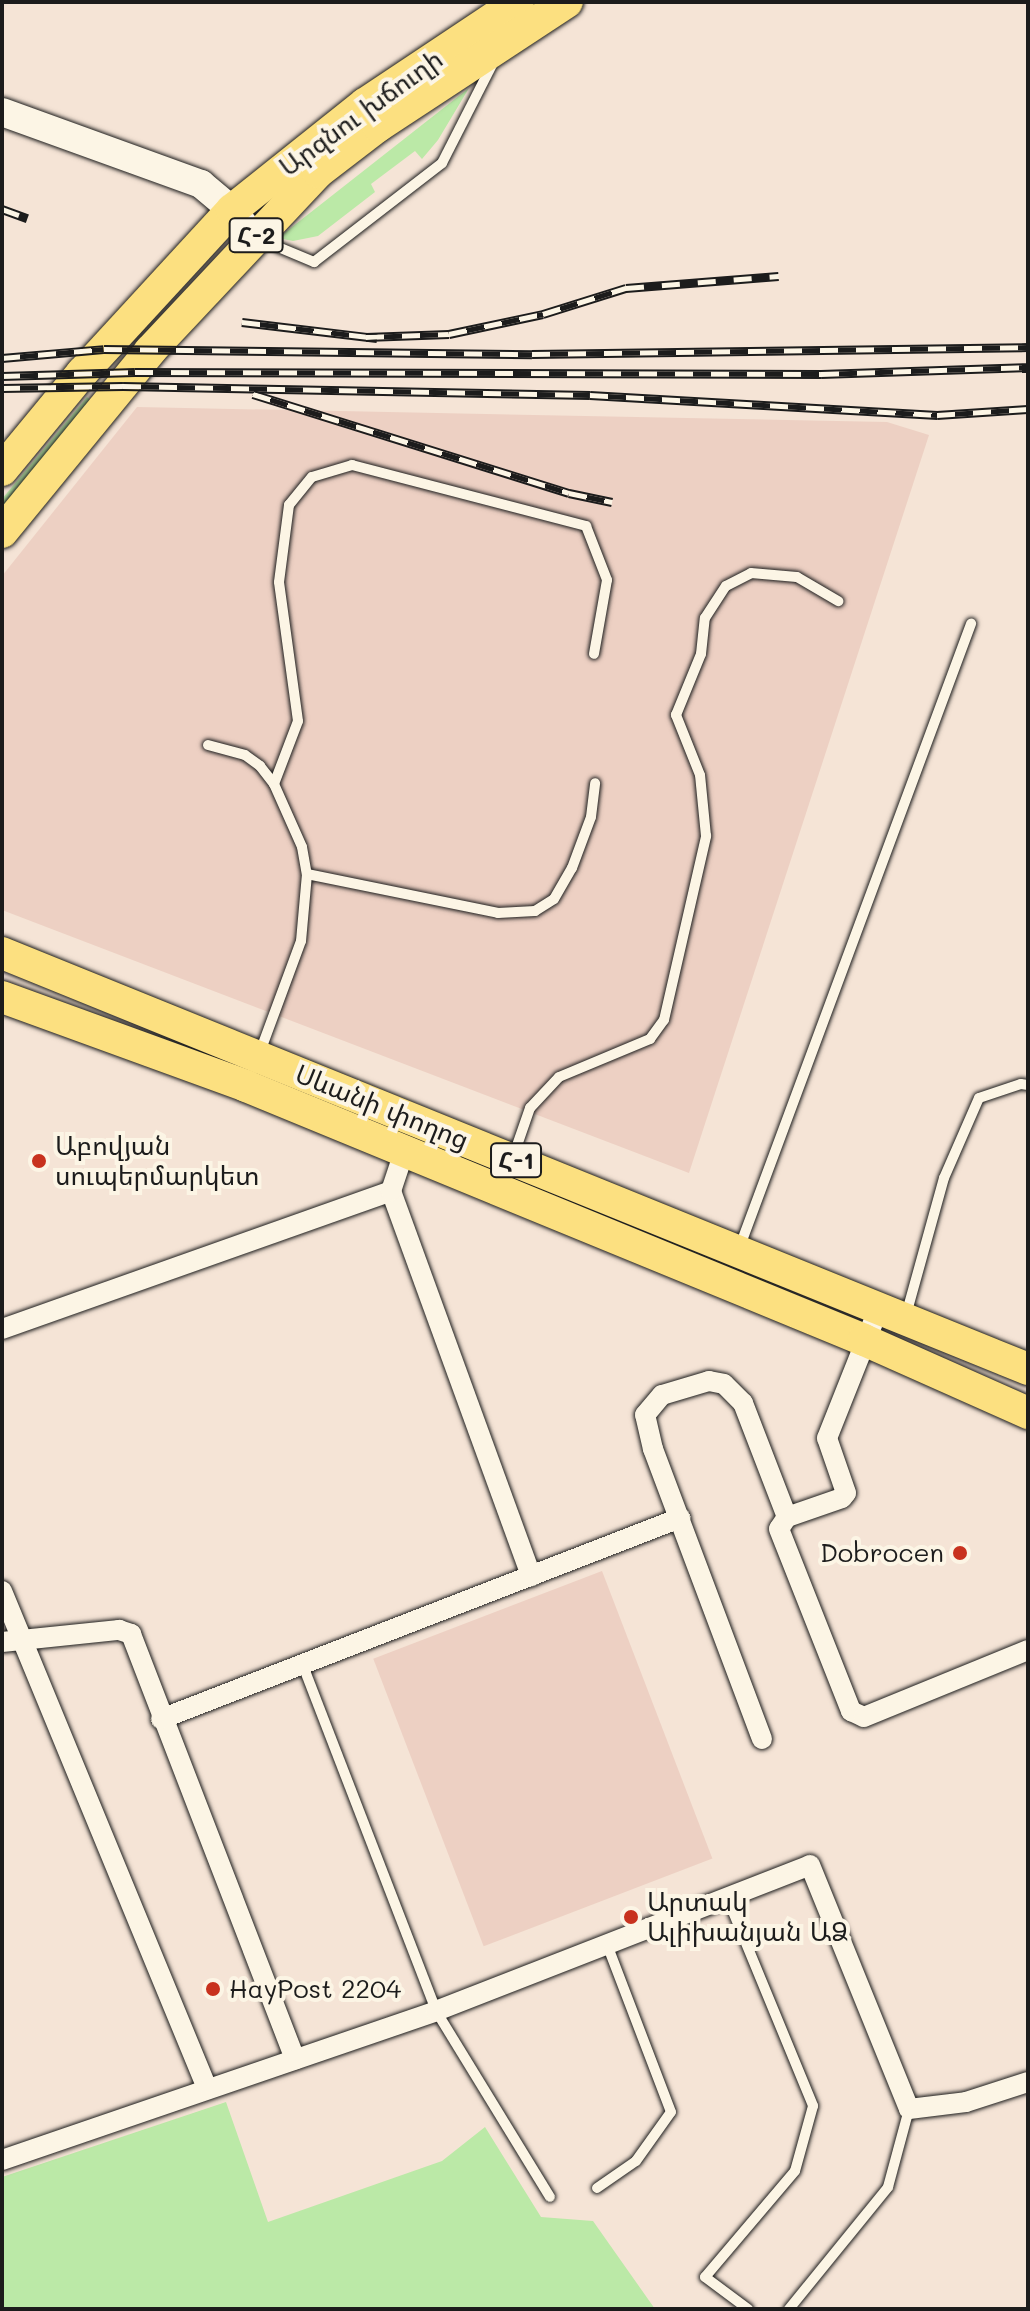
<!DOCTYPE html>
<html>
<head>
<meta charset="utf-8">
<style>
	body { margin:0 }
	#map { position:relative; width:1030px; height:2311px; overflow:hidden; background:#f5e4d6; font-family:Mali,"Noto Sans Armenian",sans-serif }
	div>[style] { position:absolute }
	.built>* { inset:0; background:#edd0c3; transform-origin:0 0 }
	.green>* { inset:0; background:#bbe9a7 }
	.roads { filter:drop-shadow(0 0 2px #1c1c1c) drop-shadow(0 0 2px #1c1c1c) }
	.lane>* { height:10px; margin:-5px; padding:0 5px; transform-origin:5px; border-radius:5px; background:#fcf5e5 }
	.street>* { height:20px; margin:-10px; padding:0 10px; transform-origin:10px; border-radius:10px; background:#fcf5e5 }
	.secondary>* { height:28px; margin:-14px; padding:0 14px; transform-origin:14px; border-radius:14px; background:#fcf5e5 }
	.primary>* { height:32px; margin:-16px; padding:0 16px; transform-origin:16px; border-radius:16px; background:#fce080 }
	.rail>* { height:9px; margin-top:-4.5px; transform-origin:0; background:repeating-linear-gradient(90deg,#fcf5e5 0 18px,#1c1c1c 0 36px); box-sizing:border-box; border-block:2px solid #1c1c1c }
	.dots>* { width:22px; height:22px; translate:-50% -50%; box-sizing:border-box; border:4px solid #fcf5e5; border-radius:50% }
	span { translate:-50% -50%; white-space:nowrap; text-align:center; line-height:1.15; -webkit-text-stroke:8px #fcf5e5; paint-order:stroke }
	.shield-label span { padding:2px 6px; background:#fcf5e5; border:2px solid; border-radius:6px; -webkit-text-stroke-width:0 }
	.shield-label { font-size:24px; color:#1c1c1c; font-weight:700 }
	.street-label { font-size:26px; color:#1c1c1c }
	.poi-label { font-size:26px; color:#1c1c1c }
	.left { translate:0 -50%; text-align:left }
	.right { translate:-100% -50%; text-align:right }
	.frame { position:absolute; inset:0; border:4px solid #1c1c1c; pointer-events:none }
</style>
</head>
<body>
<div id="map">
	<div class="built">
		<div style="clip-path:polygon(137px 407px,887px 422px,929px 435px,689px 1173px,2px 910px,2px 576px)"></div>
		<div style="left:602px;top:1571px;width:308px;height:245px;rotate:69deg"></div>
	</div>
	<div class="green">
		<div style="clip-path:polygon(469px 88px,438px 140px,422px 159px,415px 151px,371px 184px,375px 192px,318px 236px,293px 241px,278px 238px)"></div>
		<div style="clip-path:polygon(87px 397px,94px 403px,2px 515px,2px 499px)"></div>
		<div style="clip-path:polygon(226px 2102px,268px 2222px,442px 2161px,485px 2127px,541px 2217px,593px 2221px,655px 2309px,2px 2309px,2px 2177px)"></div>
	</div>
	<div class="roads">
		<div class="lane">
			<div style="left:259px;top:239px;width:60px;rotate:22.7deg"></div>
			<div style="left:314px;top:262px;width:162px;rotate:-37.7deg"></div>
			<div style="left:442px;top:163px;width:114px;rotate:-63deg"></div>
			<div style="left:208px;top:745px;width:38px;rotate:15deg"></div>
			<div style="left:245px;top:755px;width:19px;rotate:36deg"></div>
			<div style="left:260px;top:766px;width:23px;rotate:52deg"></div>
			<div style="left:274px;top:784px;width:69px;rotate:66deg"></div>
			<div style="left:302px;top:847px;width:27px;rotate:80deg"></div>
			<div style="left:307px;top:874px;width:67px;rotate:95.1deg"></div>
			<div style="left:301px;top:941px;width:118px;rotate:110.3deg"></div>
			<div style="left:274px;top:784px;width:67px;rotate:-69.1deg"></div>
			<div style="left:298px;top:721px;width:140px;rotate:-97.8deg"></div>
			<div style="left:279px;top:582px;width:78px;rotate:-82.6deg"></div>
			<div style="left:289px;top:505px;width:36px;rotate:-51deg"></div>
			<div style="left:312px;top:477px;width:42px;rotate:-16.7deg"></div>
			<div style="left:352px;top:465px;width:242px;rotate:14.6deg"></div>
			<div style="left:586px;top:526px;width:58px;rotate:68.7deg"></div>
			<div style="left:607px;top:580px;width:75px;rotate:100deg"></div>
			<div style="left:307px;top:874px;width:195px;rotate:11.5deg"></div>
			<div style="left:498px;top:913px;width:37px;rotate:-3deg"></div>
			<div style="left:535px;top:911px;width:22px;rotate:-32deg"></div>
			<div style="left:554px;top:899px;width:36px;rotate:-60deg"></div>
			<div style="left:572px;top:868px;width:54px;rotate:-69.6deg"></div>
			<div style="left:591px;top:817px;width:34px;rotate:-83deg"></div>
			<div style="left:513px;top:1157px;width:52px;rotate:-70.9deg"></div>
			<div style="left:530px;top:1108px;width:42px;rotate:-46.9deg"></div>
			<div style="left:559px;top:1077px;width:99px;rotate:-22.7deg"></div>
			<div style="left:650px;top:1039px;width:24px;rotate:-54deg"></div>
			<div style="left:664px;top:1020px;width:189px;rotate:-77.1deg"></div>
			<div style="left:706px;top:836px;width:61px;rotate:-95.6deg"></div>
			<div style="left:700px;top:775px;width:65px;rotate:-111.8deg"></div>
			<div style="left:676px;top:715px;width:66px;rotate:-67.7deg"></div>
			<div style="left:701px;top:654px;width:36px;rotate:-84deg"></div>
			<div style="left:705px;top:618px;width:38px;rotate:-57deg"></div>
			<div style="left:726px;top:586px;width:28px;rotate:-27deg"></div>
			<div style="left:751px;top:573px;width:46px;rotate:5deg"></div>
			<div style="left:797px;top:577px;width:48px;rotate:30.3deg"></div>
			<div style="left:740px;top:1246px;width:664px;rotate:-69.63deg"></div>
			<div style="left:906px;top:1315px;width:142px;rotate:-74.5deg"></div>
			<div style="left:944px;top:1178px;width:87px;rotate:-66.4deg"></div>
			<div style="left:979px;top:1098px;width:44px;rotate:-18.4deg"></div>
			<div style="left:1021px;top:1084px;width:7px;rotate:8deg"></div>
			<div style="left:302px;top:1663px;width:373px;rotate:68.9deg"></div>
			<div style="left:436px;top:2011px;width:218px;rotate:58.5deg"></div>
			<div style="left:727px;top:1897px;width:226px;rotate:67.6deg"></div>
			<div style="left:813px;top:2106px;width:67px;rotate:105.5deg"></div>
			<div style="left:795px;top:2171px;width:139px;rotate:130.3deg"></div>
			<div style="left:705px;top:2277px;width:54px;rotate:36.7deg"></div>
			<div style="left:597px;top:2188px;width:47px;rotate:-34.7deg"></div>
			<div style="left:636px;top:2161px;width:60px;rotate:-54.5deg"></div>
			<div style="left:671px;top:2112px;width:180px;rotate:-110.9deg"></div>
			<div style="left:789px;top:2309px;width:157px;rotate:-50.9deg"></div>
			<div style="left:888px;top:2187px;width:81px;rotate:-74.9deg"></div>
		</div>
		<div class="street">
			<div style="left:391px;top:1191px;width:410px;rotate:70deg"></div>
			<div style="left:878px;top:1310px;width:138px;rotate:111.7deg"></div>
			<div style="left:827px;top:1438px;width:58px;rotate:70.9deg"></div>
			<div style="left:846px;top:1493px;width:6px;rotate:129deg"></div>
			<div style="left:842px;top:1498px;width:58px;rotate:160.9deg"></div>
			<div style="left:787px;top:1517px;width:14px;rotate:124deg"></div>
			<div style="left:779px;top:1529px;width:196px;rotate:68.4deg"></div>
			<div style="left:851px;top:1711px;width:14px;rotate:25deg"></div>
			<div style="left:864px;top:1717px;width:177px;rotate:-22.2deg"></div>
			<div style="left:2px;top:1329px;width:413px;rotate:-19.5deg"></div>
			<div style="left:391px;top:1191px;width:41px;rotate:-71.6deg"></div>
			<div style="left:2px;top:1591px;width:538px;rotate:67.59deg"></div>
			<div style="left:2px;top:1642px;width:118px;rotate:-5.9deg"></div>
			<div style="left:119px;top:1630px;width:13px;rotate:18deg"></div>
			<div style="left:131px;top:1634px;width:456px;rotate:68.9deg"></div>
			<div style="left:161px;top:1719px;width:557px;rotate:-21.17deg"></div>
			<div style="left:762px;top:1739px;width:310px;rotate:-110.6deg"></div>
			<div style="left:653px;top:1449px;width:35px;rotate:-103deg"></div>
			<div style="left:645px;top:1415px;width:26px;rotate:-50deg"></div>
			<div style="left:662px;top:1395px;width:49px;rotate:-16.6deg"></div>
			<div style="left:709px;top:1381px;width:15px;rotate:11deg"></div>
			<div style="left:724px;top:1384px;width:27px;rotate:45deg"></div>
			<div style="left:743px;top:1403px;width:122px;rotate:68.9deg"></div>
			<div style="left:2px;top:2160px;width:459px;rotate:-18.9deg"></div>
			<div style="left:436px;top:2011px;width:401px;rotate:-21.3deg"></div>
			<div style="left:810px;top:1865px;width:263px;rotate:67.9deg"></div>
			<div style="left:909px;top:2109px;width:57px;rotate:-7deg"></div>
			<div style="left:966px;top:2102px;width:65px;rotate:-17.9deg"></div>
		</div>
		<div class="secondary">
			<div style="left:2px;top:112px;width:212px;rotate:19.9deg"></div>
			<div style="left:201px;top:184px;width:40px;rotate:40deg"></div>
			<div style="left:232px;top:210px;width:35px;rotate:51deg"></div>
		</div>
		<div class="primary">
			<div style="left:2px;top:470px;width:126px;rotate:-50.5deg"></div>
			<div style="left:82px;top:373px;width:222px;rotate:-47.4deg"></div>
			<div style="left:232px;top:210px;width:170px;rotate:-38.6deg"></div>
			<div style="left:365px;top:104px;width:184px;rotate:-33.7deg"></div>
			<div style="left:2px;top:532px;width:234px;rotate:-50.7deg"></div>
			<div style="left:150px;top:351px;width:245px;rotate:-46.8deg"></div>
			<div style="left:318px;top:172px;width:76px;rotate:-37.5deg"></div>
			<div style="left:378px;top:126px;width:226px;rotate:-33.3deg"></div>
			<div style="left:2px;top:953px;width:1107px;rotate:22.07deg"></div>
			<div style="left:2px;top:997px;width:260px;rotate:20deg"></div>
			<div style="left:246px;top:1086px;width:668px;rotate:22.34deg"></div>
			<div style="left:864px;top:1340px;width:180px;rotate:24deg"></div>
		</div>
	</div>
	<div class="rail">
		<div style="left:2px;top:209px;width:27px;rotate:20deg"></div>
		<div style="left:242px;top:322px;width:136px;rotate:6.8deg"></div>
		<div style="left:366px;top:337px;width:83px;rotate:-2.1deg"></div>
		<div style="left:449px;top:334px;width:96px;rotate:-12deg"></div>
		<div style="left:543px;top:314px;width:87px;rotate:-17.4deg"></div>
		<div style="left:626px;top:288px;width:153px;rotate:-4.5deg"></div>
		<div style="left:2px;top:358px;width:102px;rotate:-5deg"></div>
		<div style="left:104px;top:349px;width:428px;rotate:0.7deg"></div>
		<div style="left:532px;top:354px;width:496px;rotate:-0.8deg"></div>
		<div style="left:2px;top:376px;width:133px;rotate:-1.7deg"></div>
		<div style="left:135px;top:372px;width:686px;rotate:0.17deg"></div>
		<div style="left:821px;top:374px;width:207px;rotate:-1.9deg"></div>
		<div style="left:2px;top:388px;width:121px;rotate:-0.9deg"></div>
		<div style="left:123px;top:386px;width:467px;rotate:1.1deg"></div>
		<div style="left:590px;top:395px;width:348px;rotate:3.3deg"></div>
		<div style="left:937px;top:415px;width:91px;rotate:-3.8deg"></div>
		<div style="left:253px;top:394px;width:331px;rotate:17.4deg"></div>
		<div style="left:569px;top:493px;width:44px;rotate:11.8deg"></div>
	</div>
	<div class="dots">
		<div style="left:39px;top:1161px;background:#c8321e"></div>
		<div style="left:960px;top:1553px;background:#c8321e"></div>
		<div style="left:631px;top:1917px;background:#c8321e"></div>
		<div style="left:213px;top:1989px;background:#c8321e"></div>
	</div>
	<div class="shield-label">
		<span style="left:256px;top:235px">Հ-2</span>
		<span style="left:516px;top:1160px">Հ-1</span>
	</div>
	<div class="street-label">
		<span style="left:361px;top:113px;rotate:-36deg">Արզնու խճուղի</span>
		<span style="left:382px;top:1107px;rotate:22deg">Սևանի փողոց</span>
	</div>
	<div class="poi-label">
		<span class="left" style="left:55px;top:1161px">Աբովյան<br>սուպերմարկետ</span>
		<span class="right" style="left:944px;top:1553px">Dobrocen</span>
		<span class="left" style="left:647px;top:1917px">Արտակ<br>Ալիխանյան ԱՁ</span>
		<span class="left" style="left:229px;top:1989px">HayPost 2204</span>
	</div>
	<div class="frame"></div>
</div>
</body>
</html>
